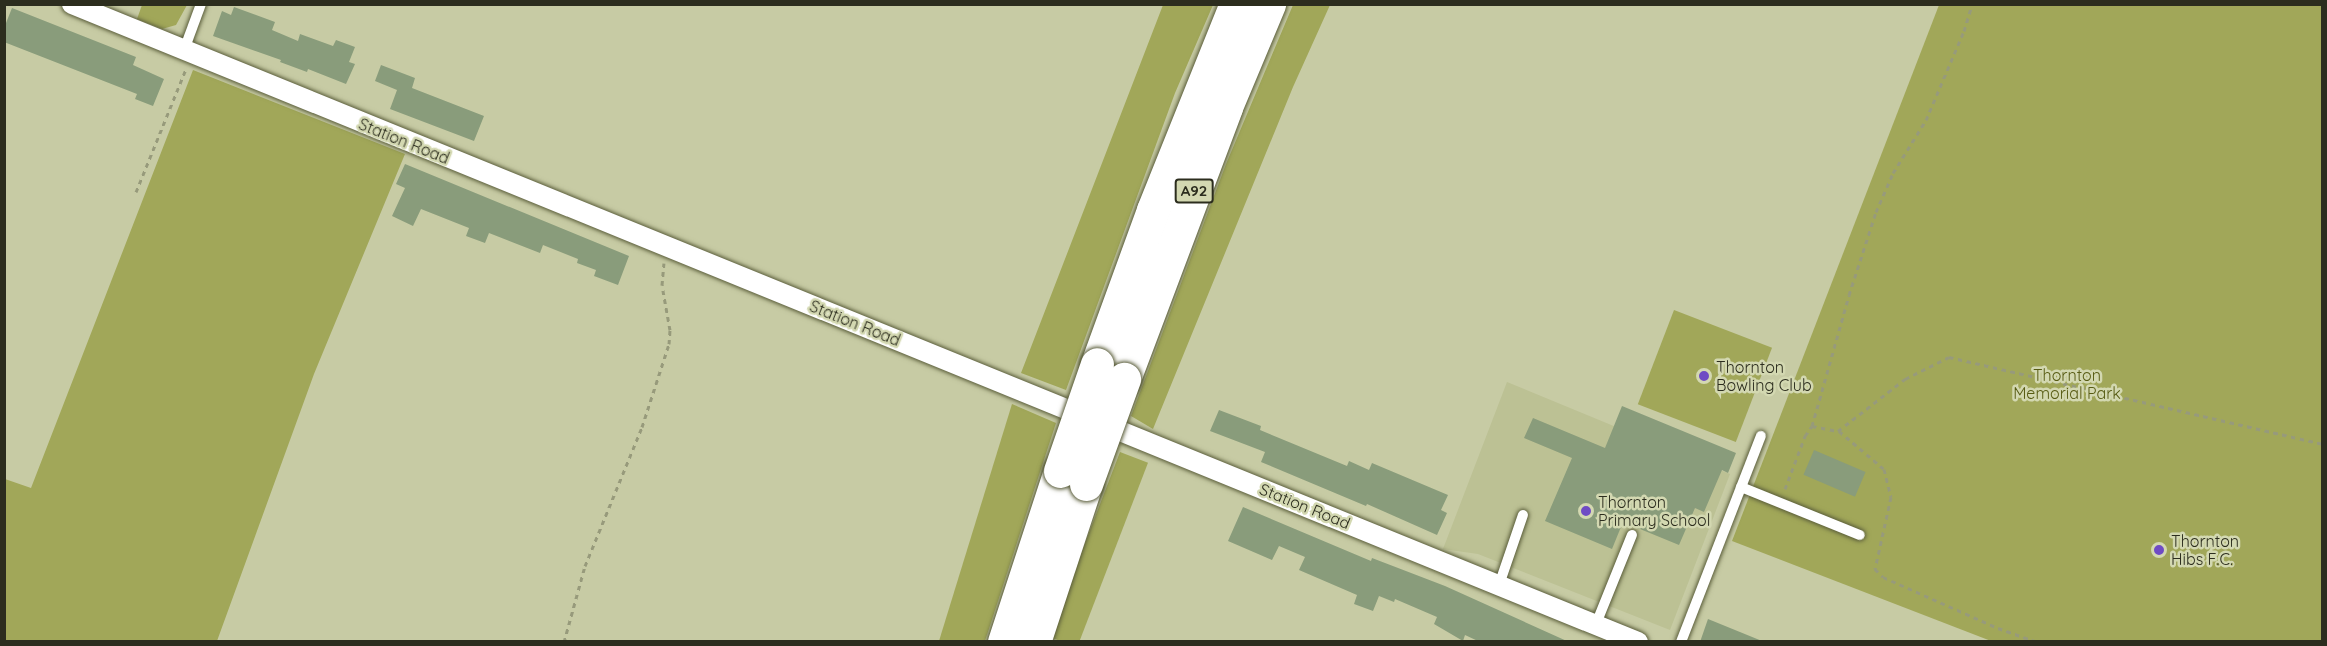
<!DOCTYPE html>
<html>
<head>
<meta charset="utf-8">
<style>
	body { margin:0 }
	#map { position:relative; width:2327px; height:646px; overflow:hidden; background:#c7cba4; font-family:Quicksand,sans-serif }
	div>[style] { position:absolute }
	.built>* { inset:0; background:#bcc194 }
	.green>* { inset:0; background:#a1a759; transform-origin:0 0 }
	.building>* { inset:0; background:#899c7b; transform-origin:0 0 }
	.path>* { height:3px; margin-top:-1.5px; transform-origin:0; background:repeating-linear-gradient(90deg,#979a7b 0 4.5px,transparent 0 9px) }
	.roads { filter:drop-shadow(0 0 2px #5a5d3a) drop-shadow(0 0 2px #5a5d3a) }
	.lane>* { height:10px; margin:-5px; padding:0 5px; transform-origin:5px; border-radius:5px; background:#fff }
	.street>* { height:20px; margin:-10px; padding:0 10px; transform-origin:10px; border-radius:10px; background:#fff }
	.highway>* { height:33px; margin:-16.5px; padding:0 16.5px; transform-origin:16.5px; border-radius:16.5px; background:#fff }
	.bridges { filter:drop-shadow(0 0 2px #5a5d3a) drop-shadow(0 0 2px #5a5d3a) }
	.highway-bridge>* { height:33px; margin:-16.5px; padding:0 16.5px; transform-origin:16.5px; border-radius:16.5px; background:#fff }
	.dots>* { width:16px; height:16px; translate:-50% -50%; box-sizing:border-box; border:3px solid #d3d8b1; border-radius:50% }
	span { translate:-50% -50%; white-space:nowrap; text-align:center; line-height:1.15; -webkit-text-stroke:5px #d3d8b1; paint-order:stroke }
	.shield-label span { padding:2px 4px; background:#d3d8b1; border:2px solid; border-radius:4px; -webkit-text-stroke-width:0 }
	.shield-label { font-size:15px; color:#2c2d1e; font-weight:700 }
	.street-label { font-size:16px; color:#2c2d1e }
	.poi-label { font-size:16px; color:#2c2d1e }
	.left { translate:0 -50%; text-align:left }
	.park-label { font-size:16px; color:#575b13 }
	.frame { position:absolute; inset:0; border:6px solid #2c2d1e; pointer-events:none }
</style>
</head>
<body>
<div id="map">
	<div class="built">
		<div style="clip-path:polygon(1507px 382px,1730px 474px,1670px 630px,1478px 554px,1443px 549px)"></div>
	</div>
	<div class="green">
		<div style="clip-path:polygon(142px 5px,142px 4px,187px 5px,176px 25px,162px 29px,137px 19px)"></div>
		<div style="clip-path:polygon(1163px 5px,1213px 5px,1175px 93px,1066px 390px,1021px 373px)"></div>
		<div style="clip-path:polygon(1293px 5px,1330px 5px,1293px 87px,1153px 429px,1131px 416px,1226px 164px)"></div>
		<div style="clip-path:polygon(1939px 5px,2322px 5px,2322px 641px,1991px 641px,1732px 541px)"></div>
		<div style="clip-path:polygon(193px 70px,405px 154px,314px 374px,217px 641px,5px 641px,5px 479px,31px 488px)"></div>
		<div style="left:1674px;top:310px;width:105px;height:101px;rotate:21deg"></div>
		<div style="clip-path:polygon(1012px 404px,1056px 423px,985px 641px,939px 641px)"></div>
		<div style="left:1120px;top:452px;width:30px;height:198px;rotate:21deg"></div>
	</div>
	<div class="building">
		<div style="clip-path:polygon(234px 7px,275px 22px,272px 30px,298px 41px,300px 34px,333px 46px,336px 40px,355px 47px,349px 62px,355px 64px,346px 84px,308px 69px,307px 72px,280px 62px,281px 60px,213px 36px,222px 11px,231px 15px)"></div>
		<div style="clip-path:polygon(12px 8px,136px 57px,133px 65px,164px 79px,153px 106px,135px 99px,137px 94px,4px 42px,4px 28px)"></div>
		<div style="clip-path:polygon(381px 65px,415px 78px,412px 88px,484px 116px,474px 141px,390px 109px,397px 90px,375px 81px)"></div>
		<div style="clip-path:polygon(405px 164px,629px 256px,618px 285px,594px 276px,596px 270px,577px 263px,578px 259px,543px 245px,540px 253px,489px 233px,485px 243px,466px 236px,469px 228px,421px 209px,413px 226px,392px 216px,405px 188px,396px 184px)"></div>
		<div style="clip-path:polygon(1622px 406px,1736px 453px,1728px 473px,1722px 470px,1704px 512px,1695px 508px,1679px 545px,1623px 522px,1612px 549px,1545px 521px,1572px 458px,1524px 438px,1533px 418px,1605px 448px)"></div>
		<div style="clip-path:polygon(1219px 410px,1261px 426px,1260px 430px,1347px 466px,1349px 461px,1369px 470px,1372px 463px,1448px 495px,1441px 510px,1447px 513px,1437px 535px,1367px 504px,1366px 506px,1261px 462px,1265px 452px,1210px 431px)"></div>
		<div style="left:1814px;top:450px;width:56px;height:27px;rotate:23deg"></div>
		<div style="clip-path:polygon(1243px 507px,1371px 561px,1372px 558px,1445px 586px,1569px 642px,1480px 642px,1465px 635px,1463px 641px,1434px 624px,1437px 617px,1395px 599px,1394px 602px,1379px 596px,1373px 611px,1354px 604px,1357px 595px,1299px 570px,1305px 557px,1279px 546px,1272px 560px,1228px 541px)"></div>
		<div style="clip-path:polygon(1708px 619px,1762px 641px,1762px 642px,1700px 642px)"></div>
	</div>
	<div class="path">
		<div style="left:136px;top:192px;width:133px;rotate:-67.9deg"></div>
		<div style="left:1812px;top:426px;width:136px;rotate:-74.2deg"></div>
		<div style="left:1849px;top:295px;width:87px;rotate:-72deg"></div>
		<div style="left:1876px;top:212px;width:43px;rotate:-66.4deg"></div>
		<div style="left:1893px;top:173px;width:62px;rotate:-58.1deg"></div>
		<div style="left:1926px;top:120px;width:97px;rotate:-66.9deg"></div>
		<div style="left:1964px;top:31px;width:28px;rotate:-73deg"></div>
		<div style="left:1839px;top:431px;width:59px;rotate:40.2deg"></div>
		<div style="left:1884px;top:469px;width:29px;rotate:76deg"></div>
		<div style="left:1891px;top:497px;width:74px;rotate:102.5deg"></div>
		<div style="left:1875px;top:569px;width:11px;rotate:45deg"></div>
		<div style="left:1883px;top:577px;width:126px;rotate:23.9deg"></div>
		<div style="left:1998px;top:628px;width:41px;rotate:19.7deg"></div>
		<div style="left:1785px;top:489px;width:57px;rotate:-69.3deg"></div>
		<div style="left:1805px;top:436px;width:12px;rotate:-55deg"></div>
		<div style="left:1812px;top:426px;width:26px;rotate:11deg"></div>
		<div style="left:1838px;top:431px;width:85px;rotate:-37.8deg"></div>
		<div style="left:1905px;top:379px;width:49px;rotate:-26.6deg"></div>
		<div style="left:1949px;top:357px;width:383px;rotate:13.1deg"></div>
		<div style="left:564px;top:642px;width:79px;rotate:-74.6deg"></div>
		<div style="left:585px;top:566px;width:150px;rotate:-67.7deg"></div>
		<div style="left:642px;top:427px;width:87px;rotate:-72deg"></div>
		<div style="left:669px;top:344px;width:14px;rotate:-86deg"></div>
		<div style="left:670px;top:330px;width:46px;rotate:-100.1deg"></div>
		<div style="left:662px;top:285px;width:22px;rotate:-85deg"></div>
	</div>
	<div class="roads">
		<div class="lane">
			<div style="left:184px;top:50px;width:49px;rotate:-69.7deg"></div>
			<div style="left:1741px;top:487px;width:128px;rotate:22deg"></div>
			<div style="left:1499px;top:585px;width:74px;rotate:-71.1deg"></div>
			<div style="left:1596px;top:624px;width:96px;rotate:-68deg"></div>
			<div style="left:1681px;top:642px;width:221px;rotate:-68.8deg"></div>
		</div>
		<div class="street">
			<div style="left:72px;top:4px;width:1691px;rotate:22.17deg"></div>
		</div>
		<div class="highway">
			<div style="left:1097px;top:364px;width:164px;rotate:-70deg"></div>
			<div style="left:1153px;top:210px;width:222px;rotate:-68.1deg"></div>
			<div style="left:1124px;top:379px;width:290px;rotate:-69.4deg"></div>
			<div style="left:1226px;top:107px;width:112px;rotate:-67.3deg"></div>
			<div style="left:1004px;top:642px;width:180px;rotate:-71.9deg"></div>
			<div style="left:1034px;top:642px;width:166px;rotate:-71.8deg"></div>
		</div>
	</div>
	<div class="bridges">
		<div class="highway-bridge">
			<div style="left:1060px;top:471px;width:113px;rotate:-70.9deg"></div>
			<div style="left:1086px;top:484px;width:112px;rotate:-70.1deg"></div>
		</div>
	</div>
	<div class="dots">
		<div style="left:1704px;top:376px;background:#6f4bc4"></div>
		<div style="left:1586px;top:511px;background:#6f4bc4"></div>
		<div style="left:2159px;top:550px;background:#6f4bc4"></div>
	</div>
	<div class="shield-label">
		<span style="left:1194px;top:191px">A92</span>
	</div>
	<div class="street-label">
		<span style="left:404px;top:141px;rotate:22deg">Station Road</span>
		<span style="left:855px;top:323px;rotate:22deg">Station Road</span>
		<span style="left:1305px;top:506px;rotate:22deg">Station Road</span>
	</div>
	<div class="poi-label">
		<span class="left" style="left:1716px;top:376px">Thornton<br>Bowling Club</span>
		<span class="left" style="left:1598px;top:511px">Thornton<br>Primary School</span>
		<span class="left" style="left:2171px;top:550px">Thornton<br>Hibs F.C.</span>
	</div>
	<div class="park-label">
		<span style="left:2067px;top:384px">Thornton<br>Memorial Park</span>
	</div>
	<div class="frame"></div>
</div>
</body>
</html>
